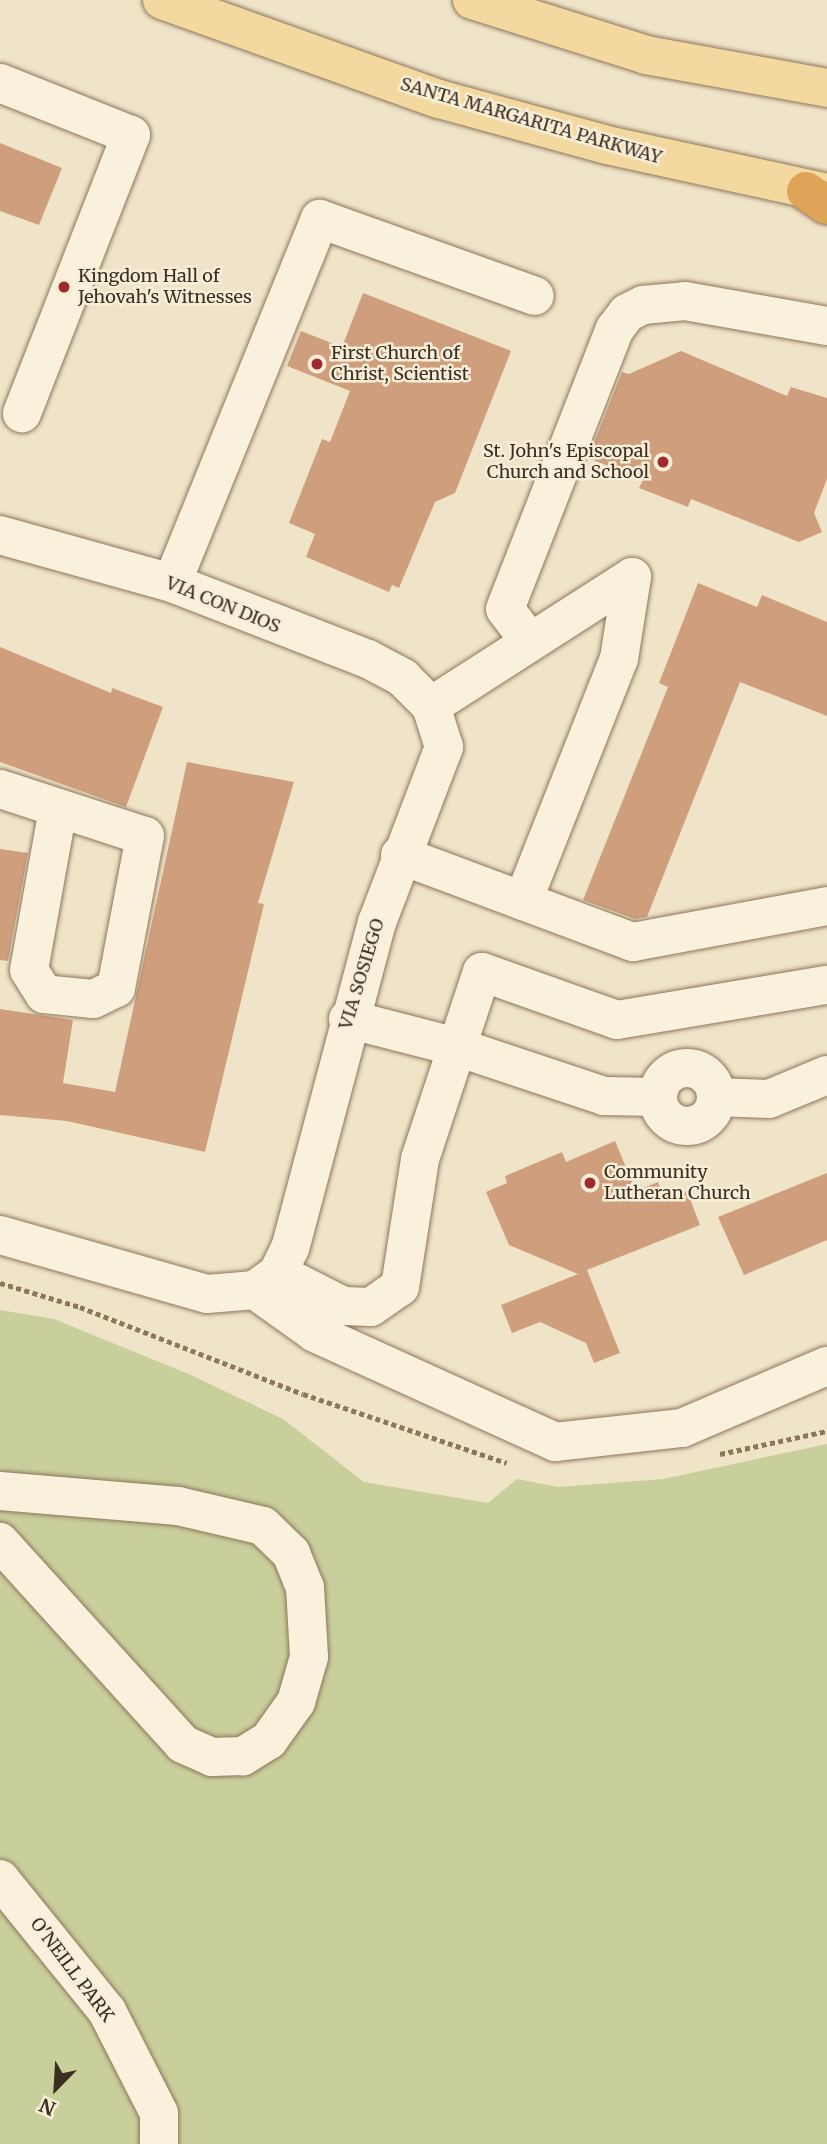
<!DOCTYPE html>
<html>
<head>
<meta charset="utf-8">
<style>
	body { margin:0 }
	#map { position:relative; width:827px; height:2144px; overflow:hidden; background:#f0e4c8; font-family:Merriweather,serif }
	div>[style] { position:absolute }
	.green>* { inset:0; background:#c9cf9b }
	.building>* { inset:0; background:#cf9f7d }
	.path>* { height:4.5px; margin-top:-2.25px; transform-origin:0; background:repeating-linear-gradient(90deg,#8d765c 0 5px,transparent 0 8.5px) }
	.roads { filter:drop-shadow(0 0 2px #8d765c) drop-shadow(0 0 2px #8d765c) }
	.minor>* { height:38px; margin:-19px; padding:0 19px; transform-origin:19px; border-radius:19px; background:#faf1dc }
	.minor>.ring { margin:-19px; padding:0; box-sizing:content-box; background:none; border:38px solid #faf1dc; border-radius:50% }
	.major>* { height:38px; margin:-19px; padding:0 19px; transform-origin:19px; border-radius:19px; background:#f3d9a0 }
	.highway>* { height:38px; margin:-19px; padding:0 19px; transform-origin:19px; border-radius:19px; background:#e0a458 }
	.dots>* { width:19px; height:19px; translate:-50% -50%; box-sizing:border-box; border:4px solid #f7eed8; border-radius:50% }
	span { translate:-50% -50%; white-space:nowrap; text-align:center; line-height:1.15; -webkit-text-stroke:5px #f7eed8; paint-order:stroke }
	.street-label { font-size:18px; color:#3d2e20 }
	.poi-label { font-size:18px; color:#3d2e20 }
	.left { translate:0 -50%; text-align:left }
	.right { translate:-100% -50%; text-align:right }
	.north { position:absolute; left:21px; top:2053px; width:70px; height:70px; -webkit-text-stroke:5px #f7eed8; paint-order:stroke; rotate:204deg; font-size:19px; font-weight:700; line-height:28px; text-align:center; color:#3d2e20 }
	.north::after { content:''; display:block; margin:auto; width:24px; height:32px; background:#3d2e20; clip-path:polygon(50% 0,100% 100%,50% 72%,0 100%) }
</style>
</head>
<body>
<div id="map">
	<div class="green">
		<div style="clip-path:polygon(0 1310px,54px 1319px,191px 1375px,283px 1419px,364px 1482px,488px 1503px,517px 1479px,558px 1487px,663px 1479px,827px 1444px,827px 2144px,0 2144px)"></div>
	</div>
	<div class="building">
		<div style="clip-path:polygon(0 143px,62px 168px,39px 225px,0 211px)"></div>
		<div style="clip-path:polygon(363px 293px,511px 351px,455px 493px,435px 502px,399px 588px,392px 585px,389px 592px,306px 557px,315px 534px,289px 523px,322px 439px,330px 442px,350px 391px,287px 366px,301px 331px,342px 347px)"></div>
		<div style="clip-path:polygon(681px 351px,787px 396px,791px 387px,827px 398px,827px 479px,814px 513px,822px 532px,799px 542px,691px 499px,688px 507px,639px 488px,643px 480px,588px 458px,622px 372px,629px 374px)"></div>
		<div style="clip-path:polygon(698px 583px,757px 607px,762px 595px,827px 622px,827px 716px,740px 682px,647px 917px,635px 919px,583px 900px,668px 687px,659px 683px)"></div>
		<div style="clip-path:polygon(0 647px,111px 693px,112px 688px,163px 707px,126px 807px,0 762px)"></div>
		<div style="clip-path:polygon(187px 762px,294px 782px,258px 903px,264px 904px,205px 1152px,67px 1121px,0 1115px,0 1009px,73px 1020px,63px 1083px,115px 1092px)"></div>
		<div style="clip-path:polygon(0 849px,28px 853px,8px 961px,0 960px)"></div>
		<div style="clip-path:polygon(615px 1141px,636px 1191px,658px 1182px,665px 1201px,687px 1191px,700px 1225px,587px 1270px,620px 1353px,594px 1363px,586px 1343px,540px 1322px,512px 1333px,501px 1305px,578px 1274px,509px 1245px,486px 1192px,507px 1183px,505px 1176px,562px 1152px,566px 1162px)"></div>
		<div style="clip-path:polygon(827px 1173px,827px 1240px,744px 1275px,718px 1217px)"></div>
	</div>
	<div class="path">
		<div style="left:0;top:1283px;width:84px;rotate:16.7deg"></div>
		<div style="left:80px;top:1307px;width:239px;rotate:21.3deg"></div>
		<div style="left:303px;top:1394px;width:215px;rotate:18.7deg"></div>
		<div style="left:720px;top:1454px;width:109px;rotate:-12.1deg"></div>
	</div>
	<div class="roads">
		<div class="minor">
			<div style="left:0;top:83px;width:141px;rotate:21.7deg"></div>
			<div style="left:131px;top:135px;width:299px;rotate:111.4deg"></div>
			<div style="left:0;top:535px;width:179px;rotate:15.6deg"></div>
			<div style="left:172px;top:583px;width:210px;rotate:21.2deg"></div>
			<div style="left:368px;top:659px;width:40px;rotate:28deg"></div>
			<div style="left:403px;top:678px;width:40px;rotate:45deg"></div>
			<div style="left:431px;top:706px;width:43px;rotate:72.4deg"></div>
			<div style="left:444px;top:747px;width:187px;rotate:110.9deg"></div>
			<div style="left:377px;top:922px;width:337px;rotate:104.9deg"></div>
			<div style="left:290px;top:1248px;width:28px;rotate:116deg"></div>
			<div style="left:278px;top:1273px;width:29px;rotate:144deg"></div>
			<div style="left:255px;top:1290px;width:48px;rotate:175.2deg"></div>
			<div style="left:207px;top:1294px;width:215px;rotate:-164.1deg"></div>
			<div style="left:172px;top:583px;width:393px;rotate:-67.9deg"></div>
			<div style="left:320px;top:219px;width:228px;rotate:19.7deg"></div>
			<div style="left:530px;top:642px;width:41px;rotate:-127.1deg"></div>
			<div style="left:505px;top:609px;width:301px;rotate:-68.6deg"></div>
			<div style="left:615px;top:329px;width:20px;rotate:-53deg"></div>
			<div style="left:627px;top:313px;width:18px;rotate:-27deg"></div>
			<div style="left:643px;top:305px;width:42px;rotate:-5.4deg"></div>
			<div style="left:685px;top:301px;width:144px;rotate:10deg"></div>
			<div style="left:431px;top:706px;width:239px;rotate:-32.7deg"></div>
			<div style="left:0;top:789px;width:152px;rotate:18deg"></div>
			<div style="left:145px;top:836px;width:155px;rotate:100.8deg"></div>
			<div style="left:116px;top:988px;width:25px;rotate:154deg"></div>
			<div style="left:93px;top:999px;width:49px;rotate:-174.2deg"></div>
			<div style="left:44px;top:994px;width:28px;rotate:-122deg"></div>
			<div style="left:29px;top:970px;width:164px;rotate:-79.8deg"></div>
			<div style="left:400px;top:855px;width:249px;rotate:20.5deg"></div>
			<div style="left:633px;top:942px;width:197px;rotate:-10.5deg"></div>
			<div style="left:523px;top:901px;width:260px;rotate:-68.4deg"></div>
			<div style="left:619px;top:659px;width:83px;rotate:-81deg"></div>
			<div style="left:348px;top:1019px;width:113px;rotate:14.4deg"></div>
			<div style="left:457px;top:1047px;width:155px;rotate:18.4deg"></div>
			<div style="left:604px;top:1096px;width:53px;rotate:1.1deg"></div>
			<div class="ring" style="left:658px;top:1068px;width:20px;height:20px"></div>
			<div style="left:716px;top:1097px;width:53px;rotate:2.2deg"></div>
			<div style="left:769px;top:1099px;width:63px;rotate:-22.5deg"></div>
			<div style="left:278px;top:1273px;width:73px;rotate:26.9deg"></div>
			<div style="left:343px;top:1306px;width:28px;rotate:2deg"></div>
			<div style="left:371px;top:1307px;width:35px;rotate:-35deg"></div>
			<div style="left:400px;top:1287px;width:130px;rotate:-81.1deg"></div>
			<div style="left:420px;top:1159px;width:197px;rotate:-71.7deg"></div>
			<div style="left:482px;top:972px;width:143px;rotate:19.6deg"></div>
			<div style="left:617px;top:1020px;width:213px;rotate:-9.5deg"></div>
			<div style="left:255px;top:1290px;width:74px;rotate:35.6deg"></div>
			<div style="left:315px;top:1333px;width:264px;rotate:24.4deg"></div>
			<div style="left:555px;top:1442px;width:128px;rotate:-6.3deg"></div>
			<div style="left:682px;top:1428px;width:158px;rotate:-23.2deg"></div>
			<div style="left:0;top:1491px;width:179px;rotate:4.8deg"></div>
			<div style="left:178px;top:1506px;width:87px;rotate:13.2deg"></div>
			<div style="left:263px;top:1526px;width:39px;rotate:44deg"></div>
			<div style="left:291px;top:1553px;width:37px;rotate:68deg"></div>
			<div style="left:305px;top:1587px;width:70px;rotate:86.7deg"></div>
			<div style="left:309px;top:1657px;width:47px;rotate:106.1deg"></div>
			<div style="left:296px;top:1702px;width:47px;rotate:125.4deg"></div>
			<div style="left:269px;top:1740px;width:31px;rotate:148deg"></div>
			<div style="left:243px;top:1756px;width:31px;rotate:178deg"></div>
			<div style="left:212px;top:1757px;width:32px;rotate:-156deg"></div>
			<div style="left:183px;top:1744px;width:273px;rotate:-132.2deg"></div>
			<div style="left:0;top:1879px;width:170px;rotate:51deg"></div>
			<div style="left:107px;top:2011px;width:114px;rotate:63deg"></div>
			<div style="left:159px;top:2113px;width:31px;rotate:90deg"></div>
		</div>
		<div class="major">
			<div style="left:162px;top:0;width:294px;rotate:19.7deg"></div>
			<div style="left:439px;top:99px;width:174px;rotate:15.3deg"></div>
			<div style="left:607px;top:145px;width:225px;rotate:12.3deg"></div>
			<div style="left:472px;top:0;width:182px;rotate:17.5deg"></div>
			<div style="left:646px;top:55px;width:184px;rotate:10.3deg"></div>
		</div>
		<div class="highway">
			<div style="left:806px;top:191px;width:25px;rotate:34deg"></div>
		</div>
	</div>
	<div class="dots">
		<div style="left:64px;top:287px;background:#9e2a2b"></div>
		<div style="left:317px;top:364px;background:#9e2a2b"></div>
		<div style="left:663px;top:462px;background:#9e2a2b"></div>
		<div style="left:590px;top:1183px;background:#9e2a2b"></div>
	</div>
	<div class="street-label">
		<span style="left:531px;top:121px;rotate:16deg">SANTA MARGARITA PARKWAY</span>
		<span style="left:223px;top:605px;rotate:22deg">VIA CON DIOS</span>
		<span style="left:362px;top:974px;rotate:-73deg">VIA SOSIEGO</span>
		<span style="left:72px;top:1970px;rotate:53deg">O'NEILL PARK</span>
	</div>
	<div class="poi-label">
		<span class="left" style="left:78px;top:287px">Kingdom Hall of<br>Jehovah's Witnesses</span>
		<span class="left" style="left:331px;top:364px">First Church of<br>Christ, Scientist</span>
		<span class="right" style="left:649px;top:462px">St. John's Episcopal<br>Church and School</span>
		<span class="left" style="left:604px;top:1183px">Community<br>Lutheran Church</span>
	</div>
	<div class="north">N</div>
</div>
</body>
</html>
